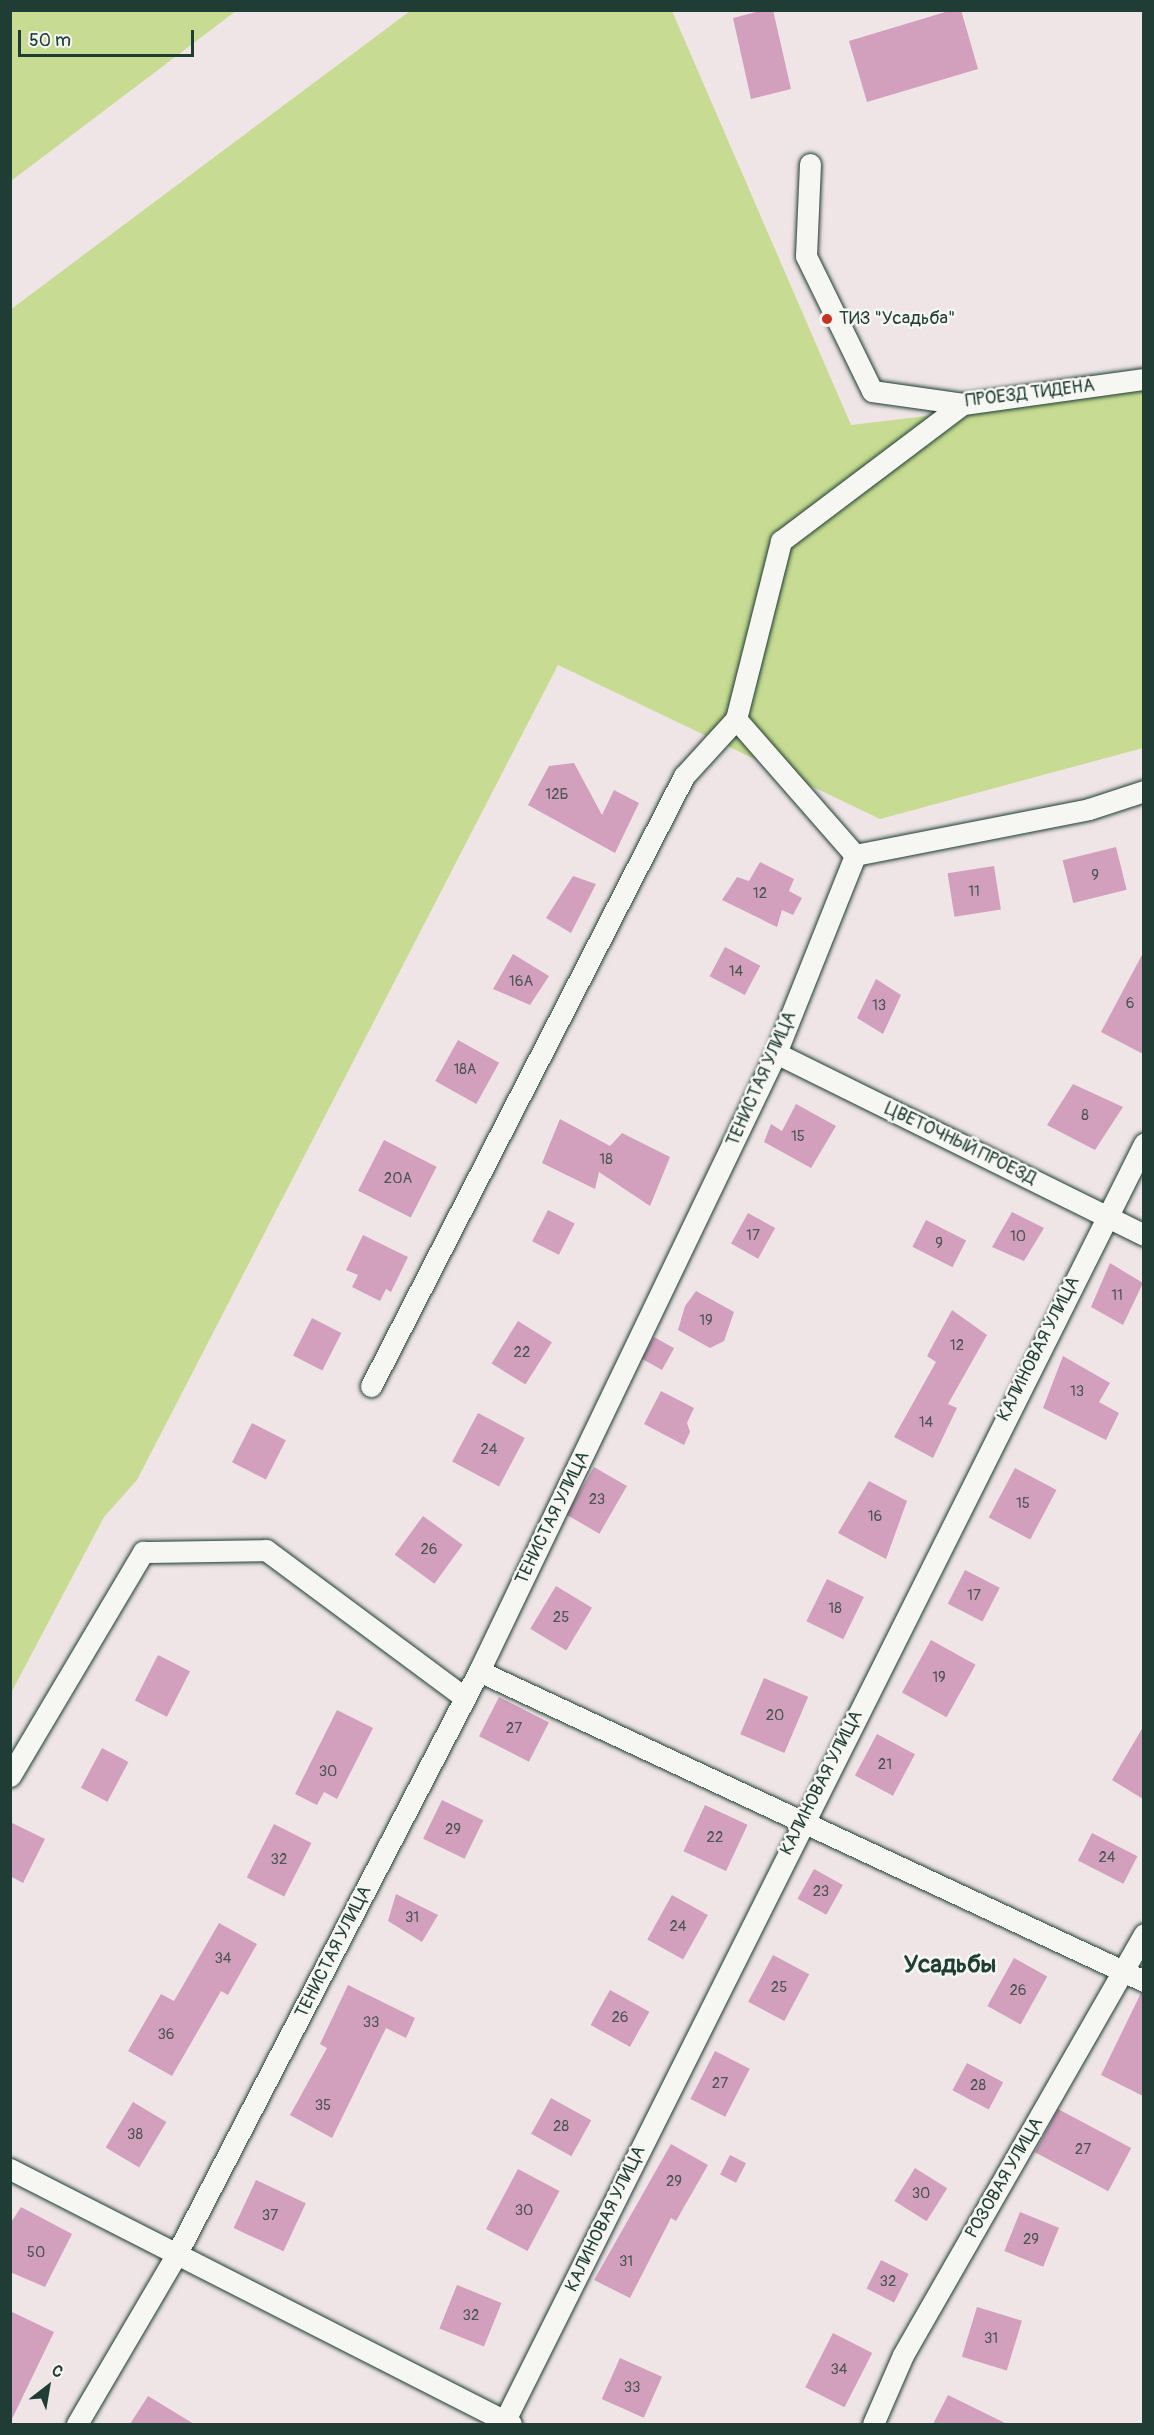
<!DOCTYPE html>
<html>
<head>
<meta charset="utf-8">
<style>
	body { margin:0 }
	#map { position:relative; width:1154px; height:2435px; overflow:hidden; background:#efe5e7; font-family:Pangolin,sans-serif }
	div>[style] { position:absolute }
	.green>* { inset:0; background:#c7dc92 }
	.building>* { inset:0; background:#d2a0bc; transform-origin:0 0 }
	.roads { filter:drop-shadow(0 0 2px #1f3d34) drop-shadow(0 0 2px #1f3d34) }
	.street>* { height:21px; margin:-10.5px; padding:0 10.5px; transform-origin:10.5px; border-radius:10.5px; background:#f6f6f2 }
	.dots>* { width:16px; height:16px; translate:-50% -50%; box-sizing:border-box; border:3px solid #f6f6f2; border-radius:50% }
	span { translate:-50% -50%; white-space:nowrap; text-align:center; line-height:1.15; -webkit-text-stroke:5px #f6f6f2; paint-order:stroke }
	.number-label { font-size:15px; color:#4c5656 }
	.number-label span { -webkit-text-stroke-width:0 }
	.poi-label { font-size:18px; color:#1f3d34 }
	.left { translate:0 -50%; text-align:left }
	.street-label { font-size:18px; color:#1f3d34 }
	.district-label { font-size:24px; color:#1f3d34; font-weight:700 }
	.frame { position:absolute; inset:0; border:12px solid #1f3d34; pointer-events:none }
	.north { position:absolute; left:18px; top:2357px; width:60px; height:60px; -webkit-text-stroke:4px #f6f6f2; paint-order:stroke; rotate:31deg; font-size:16px; font-weight:700; line-height:24px; text-align:center; color:#1f3d34 }
	.north::after { content:''; display:block; margin:auto; width:21px; height:27px; background:#1f3d34; clip-path:polygon(50% 0,100% 100%,50% 72%,0 100%) }
	.scale { position:absolute; left:18px; top:30px; width:176px; height:27px; box-sizing:border-box; border:3px solid #1f3d34; border-top:0; padding-left:8px; font-size:18px; line-height:21px; white-space:nowrap; color:#1f3d34; -webkit-text-stroke:4px #f6f6f2; paint-order:stroke }
</style>
</head>
<body>
<div id="map">
	<div class="green">
		<div style="clip-path:polygon(11px 10px,236px 10px,236px 11px,11px 181px)"></div>
		<div style="clip-path:polygon(410px 11px,672px 11px,851px 425px,1144px 390px,1143px 748px,880px 819px,558px 665px,137px 1480px,104px 1517px,11px 1693px,10px 310px)"></div>
	</div>
	<div class="building">
		<div style="clip-path:polygon(764px 10px,773px 10px,791px 89px,751px 99px,733px 18px)"></div>
		<div style="clip-path:polygon(952px 10px,961px 10px,978px 69px,867px 102px,849px 41px)"></div>
		<div style="clip-path:polygon(574px 763px,602px 815px,614px 790px,639px 803px,615px 853px,528px 805px,549px 766px)"></div>
		<div style="left:1116px;top:847px;width:44px;height:55px;rotate:76deg"></div>
		<div style="clip-path:polygon(760px 862px,794px 879px,789px 891px,802px 898px,793px 915px,782px 910px,777px 927px,722px 900px,737px 877px,749px 881px)"></div>
		<div style="left:994px;top:866px;width:44px;height:47px;rotate:81deg"></div>
		<div style="clip-path:polygon(573px 876px,596px 884px,571px 933px,546px 918px)"></div>
		<div style="left:725px;top:947px;width:40px;height:33px;rotate:28deg"></div>
		<div style="clip-path:polygon(1143px 953px,1143px 1054px,1101px 1032px)"></div>
		<div style="clip-path:polygon(513px 954px,549px 976px,530px 1005px,493px 989px)"></div>
		<div style="clip-path:polygon(876px 979px,901px 995px,883px 1034px,857px 1018px)"></div>
		<div style="left:458px;top:1040px;width:47px;height:47px;rotate:29deg"></div>
		<div style="clip-path:polygon(1073px 1084px,1123px 1107px,1095px 1150px,1047px 1125px)"></div>
		<div style="clip-path:polygon(796px 1104px,836px 1126px,811px 1168px,764px 1142px,771px 1124px,782px 1131px)"></div>
		<div style="clip-path:polygon(560px 1119px,610px 1146px,622px 1133px,670px 1157px,650px 1206px,599px 1172px,595px 1189px,542px 1163px)"></div>
		<div style="left:384px;top:1140px;width:59px;height:57px;rotate:27deg"></div>
		<div style="left:548px;top:1210px;width:30px;height:35px;rotate:27deg"></div>
		<div style="clip-path:polygon(1012px 1212px,1044px 1228px,1024px 1261px,992px 1247px)"></div>
		<div style="left:748px;top:1213px;width:31px;height:35px;rotate:29deg"></div>
		<div style="left:926px;top:1220px;width:45px;height:30px;rotate:27deg"></div>
		<div style="clip-path:polygon(363px 1235px,408px 1257px,391px 1292px,386px 1289px,380px 1301px,352px 1287px,358px 1275px,346px 1270px)"></div>
		<div style="clip-path:polygon(1110px 1263px,1143px 1283px,1123px 1325px,1091px 1307px)"></div>
		<div style="clip-path:polygon(696px 1291px,734px 1312px,724px 1341px,710px 1348px,678px 1330px,685px 1306px)"></div>
		<div style="clip-path:polygon(952px 1310px,987px 1335px,948px 1404px,957px 1408px,933px 1458px,894px 1437px,936px 1362px,927px 1356px)"></div>
		<div style="left:312px;top:1318px;width:33px;height:42px;rotate:27deg"></div>
		<div style="left:518px;top:1321px;width:40px;height:50px;rotate:32deg"></div>
		<div style="left:654px;top:1337px;width:23px;height:25px;rotate:29deg"></div>
		<div style="clip-path:polygon(1063px 1356px,1110px 1383px,1099px 1402px,1119px 1413px,1106px 1440px,1043px 1408px)"></div>
		<div style="clip-path:polygon(661px 1391px,694px 1408px,687px 1423px,690px 1432px,684px 1445px,644px 1424px)"></div>
		<div style="left:478px;top:1413px;width:53px;height:55px;rotate:28deg"></div>
		<div style="left:252px;top:1423px;width:38px;height:44px;rotate:27deg"></div>
		<div style="left:594px;top:1467px;width:38px;height:55px;rotate:30deg"></div>
		<div style="left:1015px;top:1468px;width:47px;height:56px;rotate:28deg"></div>
		<div style="clip-path:polygon(869px 1481px,907px 1501px,886px 1559px,838px 1533px)"></div>
		<div style="left:423px;top:1516px;width:49px;height:48px;rotate:36deg"></div>
		<div style="left:965px;top:1570px;width:39px;height:38px;rotate:27deg"></div>
		<div style="left:827px;top:1579px;width:41px;height:47px;rotate:26deg"></div>
		<div style="left:556px;top:1586px;width:42px;height:50px;rotate:31deg"></div>
		<div style="left:931px;top:1640px;width:51px;height:60px;rotate:29deg"></div>
		<div style="left:158px;top:1655px;width:36px;height:51px;rotate:27deg"></div>
		<div style="left:764px;top:1678px;width:48px;height:61px;rotate:23deg"></div>
		<div style="left:499px;top:1697px;width:56px;height:44px;rotate:27deg"></div>
		<div style="clip-path:polygon(337px 1710px,373px 1728px,337px 1799px,324px 1792px,317px 1805px,295px 1794px)"></div>
		<div style="clip-path:polygon(1143px 1727px,1143px 1799px,1112px 1780px)"></div>
		<div style="left:877px;top:1734px;width:43px;height:47px;rotate:28deg"></div>
		<div style="left:102px;top:1748px;width:30px;height:45px;rotate:28deg"></div>
		<div style="left:442px;top:1800px;width:46px;height:43px;rotate:26deg"></div>
		<div style="left:705px;top:1805px;width:47px;height:51px;rotate:25deg"></div>
		<div style="clip-path:polygon(10px 1822px,45px 1839px,23px 1883px,10px 1876px)"></div>
		<div style="left:274px;top:1824px;width:42px;height:60px;rotate:27deg"></div>
		<div style="left:1092px;top:1833px;width:51px;height:31px;rotate:27deg"></div>
		<div style="left:814px;top:1869px;width:33px;height:34px;rotate:29deg"></div>
		<div style="clip-path:polygon(396px 1894px,438px 1915px,422px 1942px,388px 1921px)"></div>
		<div style="left:672px;top:1895px;width:41px;height:51px;rotate:29deg"></div>
		<div style="clip-path:polygon(219px 1923px,257px 1944px,228px 1995px,221px 1991px,172px 2076px,128px 2051px,161px 1994px,174px 2001px)"></div>
		<div style="left:773px;top:1955px;width:41px;height:53px;rotate:28deg"></div>
		<div style="left:1014px;top:1958px;width:38px;height:55px;rotate:29deg"></div>
		<div style="clip-path:polygon(348px 1985px,415px 2018px,406px 2038px,386px 2028px,332px 2138px,290px 2115px,327px 2048px,320px 2044px)"></div>
		<div style="left:610px;top:1990px;width:45px;height:40px;rotate:29deg"></div>
		<div style="clip-path:polygon(1141px 1993px,1143px 1994px,1143px 2096px,1101px 2075px)"></div>
		<div style="left:715px;top:2051px;width:39px;height:54px;rotate:27deg"></div>
		<div style="left:967px;top:2063px;width:41px;height:31px;rotate:28deg"></div>
		<div style="left:551px;top:2098px;width:46px;height:41px;rotate:29deg"></div>
		<div style="left:133px;top:2102px;width:39px;height:53px;rotate:31deg"></div>
		<div style="left:1058px;top:2109px;width:83px;height:49px;rotate:28deg"></div>
		<div style="clip-path:polygon(671px 2144px,708px 2165px,676px 2221px,671px 2218px,630px 2298px,594px 2280px)"></div>
		<div style="left:730px;top:2155px;width:18px;height:22px;rotate:27deg"></div>
		<div style="left:915px;top:2168px;width:38px;height:39px;rotate:32deg"></div>
		<div style="left:518px;top:2169px;width:47px;height:68px;rotate:28deg"></div>
		<div style="left:256px;top:2180px;width:55px;height:53px;rotate:25deg"></div>
		<div style="clip-path:polygon(21px 2207px,72px 2234px,45px 2287px,10px 2272px,10px 2224px)"></div>
		<div style="left:1020px;top:2212px;width:42px;height:42px;rotate:22deg"></div>
		<div style="left:881px;top:2260px;width:31px;height:32px;rotate:27deg"></div>
		<div style="left:457px;top:2285px;width:48px;height:47px;rotate:22deg"></div>
		<div style="left:977px;top:2307px;width:47px;height:52px;rotate:17deg"></div>
		<div style="clip-path:polygon(10px 2311px,54px 2332px,10px 2423px)"></div>
		<div style="left:833px;top:2333px;width:44px;height:61px;rotate:27deg"></div>
		<div style="left:620px;top:2358px;width:46px;height:45px;rotate:24deg"></div>
		<div style="clip-path:polygon(948px 2395px,1007px 2424px,933px 2424px)"></div>
		<div style="clip-path:polygon(148px 2396px,194px 2424px,130px 2424px)"></div>
	</div>
	<div class="roads">
		<div class="street">
			<div style="left:810px;top:164px;width:92px;rotate:92.5deg"></div>
			<div style="left:806px;top:256px;width:150px;rotate:63.9deg"></div>
			<div style="left:872px;top:391px;width:92px;rotate:8.1deg"></div>
			<div style="left:963px;top:404px;width:183px;rotate:-7.9deg"></div>
			<div style="left:855px;top:855px;width:181px;rotate:-131.2deg"></div>
			<div style="left:736px;top:719px;width:184px;rotate:-75.8deg"></div>
			<div style="left:781px;top:541px;width:228px;rotate:-37deg"></div>
			<div style="left:855px;top:855px;width:238px;rotate:-11.1deg"></div>
			<div style="left:1089px;top:809px;width:58px;rotate:-18.1deg"></div>
			<div style="left:776px;top:1053px;width:411px;rotate:26.3deg"></div>
			<div style="left:371px;top:1386px;width:686px;rotate:-62.84deg"></div>
			<div style="left:684px;top:776px;width:77px;rotate:-47.6deg"></div>
			<div style="left:479px;top:1671px;width:734px;rotate:24.99deg"></div>
			<div style="left:10px;top:1776px;width:261px;rotate:-59.3deg"></div>
			<div style="left:143px;top:1552px;width:123px;rotate:-0.9deg"></div>
			<div style="left:266px;top:1550px;width:248px;rotate:36.6deg"></div>
			<div style="left:10px;top:2169px;width:562px;rotate:26.98deg"></div>
			<div style="left:77px;top:2424px;width:196px;rotate:-59.6deg"></div>
			<div style="left:176px;top:2255px;width:658px;rotate:-62.58deg"></div>
			<div style="left:479px;top:1671px;width:686px;rotate:-64.33deg"></div>
			<div style="left:776px;top:1053px;width:213px;rotate:-68.2deg"></div>
			<div style="left:503px;top:2424px;width:1432px;rotate:-63.4deg"></div>
			<div style="left:873px;top:2424px;width:75px;rotate:-66.5deg"></div>
			<div style="left:903px;top:2355px;width:485px;rotate:-60.2deg"></div>
		</div>
	</div>
	<div class="dots">
		<div style="left:827px;top:319px;background:#c8321e"></div>
	</div>
	<div class="number-label">
		<span style="left:557px;top:795px">12Б</span>
		<span style="left:1095px;top:876px">9</span>
		<span style="left:974px;top:892px">11</span>
		<span style="left:760px;top:894px">12</span>
		<span style="left:736px;top:972px">14</span>
		<span style="left:521px;top:982px">16А</span>
		<span style="left:1130px;top:1004px">6</span>
		<span style="left:879px;top:1006px">13</span>
		<span style="left:465px;top:1070px">18А</span>
		<span style="left:1085px;top:1116px">8</span>
		<span style="left:798px;top:1137px">15</span>
		<span style="left:606px;top:1160px">18</span>
		<span style="left:398px;top:1179px">20А</span>
		<span style="left:753px;top:1236px">17</span>
		<span style="left:1018px;top:1237px">10</span>
		<span style="left:939px;top:1244px">9</span>
		<span style="left:1117px;top:1296px">11</span>
		<span style="left:706px;top:1321px">19</span>
		<span style="left:957px;top:1346px">12</span>
		<span style="left:522px;top:1353px">22</span>
		<span style="left:1077px;top:1392px">13</span>
		<span style="left:926px;top:1423px">14</span>
		<span style="left:489px;top:1450px">24</span>
		<span style="left:597px;top:1500px">23</span>
		<span style="left:1023px;top:1504px">15</span>
		<span style="left:875px;top:1517px">16</span>
		<span style="left:429px;top:1550px">26</span>
		<span style="left:974px;top:1596px">17</span>
		<span style="left:835px;top:1609px">18</span>
		<span style="left:561px;top:1618px">25</span>
		<span style="left:939px;top:1678px">19</span>
		<span style="left:775px;top:1716px">20</span>
		<span style="left:514px;top:1729px">27</span>
		<span style="left:885px;top:1765px">21</span>
		<span style="left:328px;top:1772px">30</span>
		<span style="left:453px;top:1830px">29</span>
		<span style="left:715px;top:1838px">22</span>
		<span style="left:1107px;top:1858px">24</span>
		<span style="left:279px;top:1860px">32</span>
		<span style="left:821px;top:1892px">23</span>
		<span style="left:412px;top:1918px">31</span>
		<span style="left:678px;top:1927px">24</span>
		<span style="left:223px;top:1959px">34</span>
		<span style="left:779px;top:1988px">25</span>
		<span style="left:1018px;top:1991px">26</span>
		<span style="left:620px;top:2018px">26</span>
		<span style="left:371px;top:2023px">33</span>
		<span style="left:166px;top:2035px">36</span>
		<span style="left:720px;top:2084px">27</span>
		<span style="left:978px;top:2086px">28</span>
		<span style="left:323px;top:2106px">35</span>
		<span style="left:561px;top:2127px">28</span>
		<span style="left:135px;top:2135px">38</span>
		<span style="left:1083px;top:2150px">27</span>
		<span style="left:674px;top:2182px">29</span>
		<span style="left:921px;top:2194px">30</span>
		<span style="left:524px;top:2211px">30</span>
		<span style="left:270px;top:2216px">37</span>
		<span style="left:1031px;top:2240px">29</span>
		<span style="left:36px;top:2253px">50</span>
		<span style="left:626px;top:2262px">31</span>
		<span style="left:888px;top:2282px">32</span>
		<span style="left:471px;top:2316px">32</span>
		<span style="left:991px;top:2339px">31</span>
		<span style="left:839px;top:2370px">34</span>
		<span style="left:632px;top:2388px">33</span>
	</div>
	<div class="poi-label">
		<span class="left" style="left:839px;top:319px">ТИЗ "Усадьба"</span>
	</div>
	<div class="street-label">
		<span style="left:1030px;top:394px;rotate:-7deg">ПРОЕЗД ТИДЕНА</span>
		<span style="left:762px;top:1079px;rotate:-66deg">ТЕНИСТАЯ УЛИЦА</span>
		<span style="left:960px;top:1144px;rotate:26deg">ЦВЕТОЧНЫЙ ПРОЕЗД</span>
		<span style="left:1039px;top:1349px;rotate:-63deg">КАЛИНОВАЯ УЛИЦА</span>
		<span style="left:553px;top:1518px;rotate:-64deg">ТЕНИСТАЯ УЛИЦА</span>
		<span style="left:822px;top:1783px;rotate:-63deg">КАЛИНОВАЯ УЛИЦА</span>
		<span style="left:334px;top:1952px;rotate:-63deg">ТЕНИСТАЯ УЛИЦА</span>
		<span style="left:1005px;top:2178px;rotate:-60deg">РОЗОВАЯ УЛИЦА</span>
		<span style="left:606px;top:2219px;rotate:-64deg">КАЛИНОВАЯ УЛИЦА</span>
	</div>
	<div class="district-label">
		<span style="left:950px;top:1965px">Усадьбы</span>
	</div>
	<div class="frame"></div>
	<div class="north">С</div>
	<div class="scale">50 m</div>
</div>
</body>
</html>
